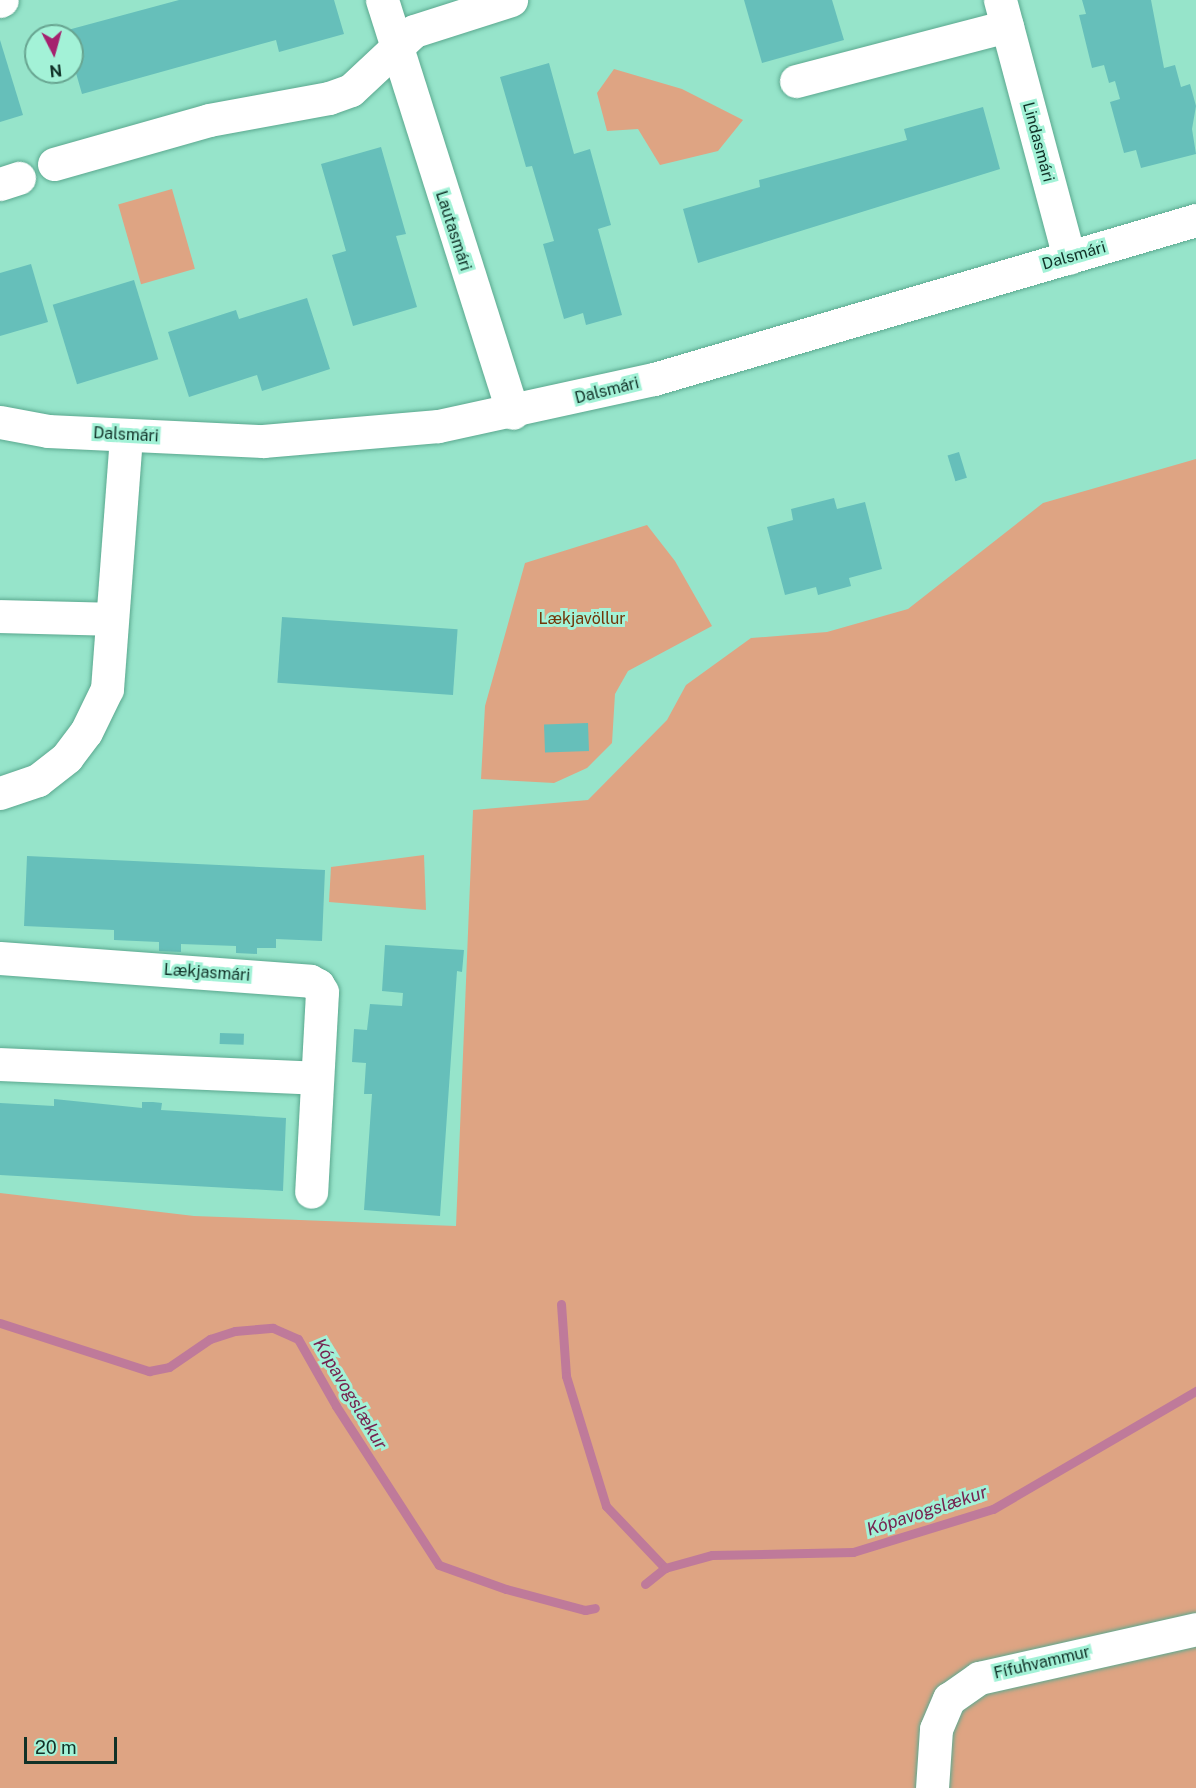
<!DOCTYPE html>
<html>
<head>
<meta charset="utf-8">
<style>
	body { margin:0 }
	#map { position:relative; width:1196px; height:1788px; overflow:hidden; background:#96e4ca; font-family:"Public Sans",sans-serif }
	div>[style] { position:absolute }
	.green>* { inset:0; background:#dea483; transform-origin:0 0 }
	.stream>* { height:9px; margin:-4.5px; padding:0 4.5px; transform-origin:4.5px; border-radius:4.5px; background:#bf7a9a }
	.building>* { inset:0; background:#66bfba; transform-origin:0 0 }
	.roads { filter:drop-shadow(0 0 2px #5ba88f) drop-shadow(0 0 2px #5ba88f) }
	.minor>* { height:33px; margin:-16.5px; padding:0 16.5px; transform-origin:16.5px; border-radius:16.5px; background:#fff }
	span { translate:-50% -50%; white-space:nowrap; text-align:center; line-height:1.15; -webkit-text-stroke:6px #a3f2d7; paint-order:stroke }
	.street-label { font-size:16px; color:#103127 }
	.park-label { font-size:16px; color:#713508 }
	.water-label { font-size:18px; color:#762350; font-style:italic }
	.north { position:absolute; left:24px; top:24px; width:60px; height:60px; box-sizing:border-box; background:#a3f2d7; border:2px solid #68a591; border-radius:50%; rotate:174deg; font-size:16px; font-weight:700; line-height:24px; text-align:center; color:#103127 }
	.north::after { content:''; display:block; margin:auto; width:21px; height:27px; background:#a5216e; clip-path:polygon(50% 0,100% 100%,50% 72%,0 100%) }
	.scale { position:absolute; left:24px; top:1737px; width:93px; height:27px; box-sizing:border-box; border:3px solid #103127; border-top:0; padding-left:8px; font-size:18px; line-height:21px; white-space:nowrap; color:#103127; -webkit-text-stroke:4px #a3f2d7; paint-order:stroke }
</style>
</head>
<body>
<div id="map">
	<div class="green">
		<div style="clip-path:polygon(614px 69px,682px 89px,743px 120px,718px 151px,660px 165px,638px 129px,607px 131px,597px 93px)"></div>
		<div style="left:172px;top:189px;width:83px;height:56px;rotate:74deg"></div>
		<div style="clip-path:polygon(1196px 459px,1196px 1788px,0 1788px,0 1193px,194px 1216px,456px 1226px,473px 810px,588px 800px,667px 720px,686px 685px,751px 638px,827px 632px,908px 609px,1043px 503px)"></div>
		<div style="clip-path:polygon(647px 525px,675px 561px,712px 626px,628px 671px,615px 694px,612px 743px,587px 768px,554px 783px,481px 779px,485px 706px,525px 563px)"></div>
		<div style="clip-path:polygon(424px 855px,426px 910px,329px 902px,331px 867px)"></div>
	</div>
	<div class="stream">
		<div style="left:561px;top:1304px;width:72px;rotate:86deg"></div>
		<div style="left:566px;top:1376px;width:136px;rotate:72.9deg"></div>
		<div style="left:606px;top:1506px;width:86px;rotate:46.4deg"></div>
		<div style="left:0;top:1323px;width:157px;rotate:17.9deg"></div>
		<div style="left:149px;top:1371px;width:20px;rotate:-11deg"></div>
		<div style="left:169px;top:1367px;width:50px;rotate:-34.3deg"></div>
		<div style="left:210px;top:1339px;width:26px;rotate:-18deg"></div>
		<div style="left:235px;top:1331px;width:38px;rotate:-5deg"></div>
		<div style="left:273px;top:1328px;width:27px;rotate:24deg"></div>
		<div style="left:298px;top:1339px;width:77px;rotate:60.4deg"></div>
		<div style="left:336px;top:1406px;width:189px;rotate:57.1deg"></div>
		<div style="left:439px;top:1565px;width:71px;rotate:19.7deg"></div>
		<div style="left:506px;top:1589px;width:82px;rotate:14.9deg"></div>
		<div style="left:585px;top:1610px;width:10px;rotate:-11deg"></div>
		<div style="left:645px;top:1584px;width:26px;rotate:-39deg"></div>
		<div style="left:665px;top:1568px;width:49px;rotate:-15.5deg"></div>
		<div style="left:712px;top:1555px;width:141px;rotate:-1.2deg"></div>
		<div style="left:853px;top:1552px;width:146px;rotate:-17.1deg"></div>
		<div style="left:993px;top:1509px;width:235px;rotate:-30.2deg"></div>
	</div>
	<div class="building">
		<div style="clip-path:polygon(179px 0,334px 0,344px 34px,279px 52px,276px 40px,82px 94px,72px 59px,72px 36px,64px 31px)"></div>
		<div style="clip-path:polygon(744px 0,832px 0,844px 40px,762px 63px)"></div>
		<div style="clip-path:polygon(1082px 0,1151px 0,1164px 68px,1175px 65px,1181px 87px,1190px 84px,1196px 106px,1192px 129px,1196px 154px,1141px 168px,1136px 150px,1124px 153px,1110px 102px,1120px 99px,1115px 81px,1109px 83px,1104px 65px,1092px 68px,1079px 15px,1086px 14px)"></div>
		<div style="clip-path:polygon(0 40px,23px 115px,0 122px)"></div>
		<div style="clip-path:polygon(549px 63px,574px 154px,590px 149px,611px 225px,598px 229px,622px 315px,586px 325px,583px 313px,564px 319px,543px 244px,554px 241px,532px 166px,526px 167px,500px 77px)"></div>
		<div style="clip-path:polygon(983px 107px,1000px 169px,698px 263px,683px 209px,760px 187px,759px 180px,907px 140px,904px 129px)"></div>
		<div style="clip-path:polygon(381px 147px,406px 234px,396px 236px,417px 307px,353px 326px,332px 255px,346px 251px,321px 164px)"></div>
		<div style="clip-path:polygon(31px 264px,48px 322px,0 336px,0 273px)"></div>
		<div style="left:134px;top:280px;width:83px;height:85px;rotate:73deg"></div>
		<div style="clip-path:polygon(307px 298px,330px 369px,262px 391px,257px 375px,189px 397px,168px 332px,236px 310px,239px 319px)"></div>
		<div style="left:959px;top:452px;width:27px;height:12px;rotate:73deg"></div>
		<div style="clip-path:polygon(834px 498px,837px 509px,865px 502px,882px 569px,849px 578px,851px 586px,818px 595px,816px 587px,785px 595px,767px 527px,793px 520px,791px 509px)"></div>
		<div style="left:282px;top:617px;width:176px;height:66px;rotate:4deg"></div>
		<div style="left:588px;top:723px;width:28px;height:44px;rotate:88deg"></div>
		<div style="clip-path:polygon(27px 856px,325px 870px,322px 941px,276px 939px,276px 948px,257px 948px,257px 954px,236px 953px,236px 946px,181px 944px,181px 952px,159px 951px,159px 942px,114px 940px,114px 930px,24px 926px)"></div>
		<div style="clip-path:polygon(385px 945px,464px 950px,462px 972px,457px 971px,440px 1216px,364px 1210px,372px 1094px,364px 1094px,366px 1063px,352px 1062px,354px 1029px,367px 1030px,370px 1004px,402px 1006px,403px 993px,382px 991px)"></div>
		<div style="left:220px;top:1033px;width:24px;height:11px;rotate:2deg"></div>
		<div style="clip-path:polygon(54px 1099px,142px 1108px,142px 1102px,153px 1102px,162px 1103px,161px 1110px,286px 1118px,283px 1191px,0 1175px,0 1103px,54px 1106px)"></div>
	</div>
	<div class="roads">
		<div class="minor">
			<div style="left:382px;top:0;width:433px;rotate:72.4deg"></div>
			<div style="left:1000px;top:0;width:267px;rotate:75deg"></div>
			<div style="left:0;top:1px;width:2px;rotate:-27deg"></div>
			<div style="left:796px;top:81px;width:218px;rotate:-14.6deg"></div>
			<div style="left:54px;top:164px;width:161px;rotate:-15.8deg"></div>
			<div style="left:209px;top:120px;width:122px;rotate:-10.4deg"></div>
			<div style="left:329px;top:98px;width:23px;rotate:-20deg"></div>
			<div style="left:351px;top:90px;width:86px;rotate:-43.1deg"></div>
			<div style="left:414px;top:31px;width:102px;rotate:-17.7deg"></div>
			<div style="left:0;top:184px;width:20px;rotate:-18deg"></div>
			<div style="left:0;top:422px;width:49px;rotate:10.6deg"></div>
			<div style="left:48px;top:431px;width:215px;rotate:2.7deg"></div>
			<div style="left:263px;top:441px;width:176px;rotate:-4.9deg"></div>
			<div style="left:438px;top:426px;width:221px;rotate:-12.3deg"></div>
			<div style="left:654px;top:379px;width:565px;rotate:-16.35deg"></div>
			<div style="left:0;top:616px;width:112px;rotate:1.5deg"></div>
			<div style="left:0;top:793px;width:40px;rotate:-18.9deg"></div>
			<div style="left:38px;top:780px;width:37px;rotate:-38deg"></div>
			<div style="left:67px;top:757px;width:31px;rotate:-53deg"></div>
			<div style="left:86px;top:732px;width:48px;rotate:-64deg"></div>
			<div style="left:107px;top:689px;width:254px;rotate:-85.7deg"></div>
			<div style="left:0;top:958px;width:311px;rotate:4.2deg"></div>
			<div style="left:310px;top:981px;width:9px;rotate:27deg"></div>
			<div style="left:318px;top:985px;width:8px;rotate:60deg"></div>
			<div style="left:322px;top:992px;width:200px;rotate:93.1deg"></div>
			<div style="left:0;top:1064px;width:317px;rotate:2.5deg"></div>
			<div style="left:932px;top:1788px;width:59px;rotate:-86.1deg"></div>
			<div style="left:936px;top:1729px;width:33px;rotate:-67deg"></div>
			<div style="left:949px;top:1699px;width:37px;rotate:-35deg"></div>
			<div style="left:979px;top:1678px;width:222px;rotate:-12.7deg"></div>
		</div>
	</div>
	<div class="street-label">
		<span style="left:1038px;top:142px;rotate:75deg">Lindasmári</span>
		<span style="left:453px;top:231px;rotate:72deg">Lautasmári</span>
		<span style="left:1074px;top:256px;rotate:-16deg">Dalsmári</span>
		<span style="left:607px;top:391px;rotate:-14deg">Dalsmári</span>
		<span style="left:126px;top:435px;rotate:3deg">Dalsmári</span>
		<span style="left:207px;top:973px;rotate:4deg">Lækjasmári</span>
		<span style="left:1042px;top:1663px;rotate:-13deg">Fífuhvammur</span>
	</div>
	<div class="park-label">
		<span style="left:582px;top:619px">Lækjavöllur</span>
	</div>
	<div class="water-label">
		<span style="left:350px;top:1394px;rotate:59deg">Kópavogslækur</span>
		<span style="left:927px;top:1511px;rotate:-18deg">Kópavogslækur</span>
	</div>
	<div class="north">N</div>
	<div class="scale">20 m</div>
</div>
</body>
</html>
